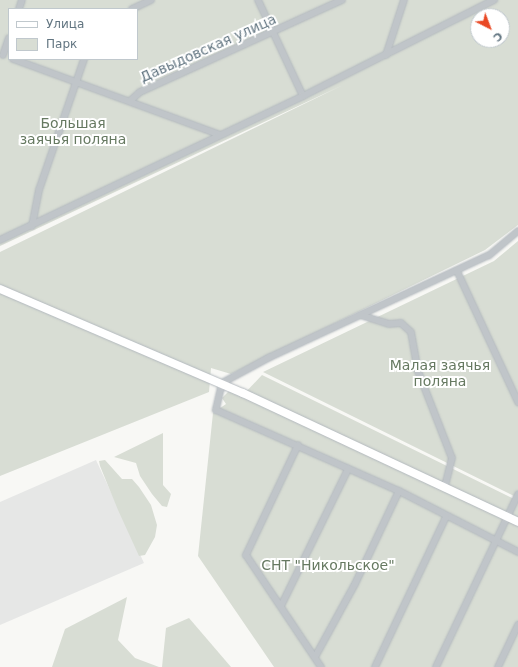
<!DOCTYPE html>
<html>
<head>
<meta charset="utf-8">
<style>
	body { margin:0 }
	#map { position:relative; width:518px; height:667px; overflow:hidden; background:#f8f8f5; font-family:"DejaVu Sans",sans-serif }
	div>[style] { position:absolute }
	.built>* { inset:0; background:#e6e7e6 }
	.green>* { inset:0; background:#d8ddd4 }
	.roads { filter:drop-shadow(0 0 1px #b3b9be) drop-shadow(0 0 1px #b3b9be) }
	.street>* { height:6px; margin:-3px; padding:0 3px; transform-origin:3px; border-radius:3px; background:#c0c5c9 }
	.secondary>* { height:8px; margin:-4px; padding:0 4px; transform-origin:4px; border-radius:4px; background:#fff }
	span { translate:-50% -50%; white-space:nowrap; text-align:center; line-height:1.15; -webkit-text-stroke:4px #fff; paint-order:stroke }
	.street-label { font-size:14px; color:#627581 }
	.park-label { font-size:14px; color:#667961 }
	.legend { position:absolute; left:8px; top:8px; width:130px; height:52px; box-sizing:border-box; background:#fff; border:1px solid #c0c8cd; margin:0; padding:5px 7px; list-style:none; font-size:12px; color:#627581 }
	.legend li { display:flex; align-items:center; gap:8px; height:20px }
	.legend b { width:20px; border:1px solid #c0c8cd }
	.north { position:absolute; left:470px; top:8px; width:40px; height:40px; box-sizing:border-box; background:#fff; border:1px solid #c0c8cd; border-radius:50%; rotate:138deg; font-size:11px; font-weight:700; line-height:16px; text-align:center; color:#627581 }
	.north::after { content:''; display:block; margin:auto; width:14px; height:18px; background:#e94824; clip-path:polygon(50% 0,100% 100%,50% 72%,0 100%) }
</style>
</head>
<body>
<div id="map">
	<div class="built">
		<div style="clip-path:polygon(96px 460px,144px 563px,0 625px,0 502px)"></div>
	</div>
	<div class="green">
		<div style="clip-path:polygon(evenodd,0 0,518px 0,518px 225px,485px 250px,231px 374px,211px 368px,209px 392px,0 476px,0 252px,343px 85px,0 246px,0 0,9px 9px,137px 9px,137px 59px,9px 59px,9px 9px,0 0,478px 16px,502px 16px,502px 40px,478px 40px,478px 16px)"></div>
		<div style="clip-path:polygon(518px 241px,518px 498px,263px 372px,494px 261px)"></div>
		<div style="clip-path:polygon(262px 375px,518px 501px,518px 667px,274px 667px,198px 556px,213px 413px,226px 404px,222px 398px,230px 390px,244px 394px)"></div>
		<div style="clip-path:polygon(163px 433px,163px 485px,171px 494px,167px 507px,162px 506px,152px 494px,140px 476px,136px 463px,114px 457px)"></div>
		<div style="clip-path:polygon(105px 460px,122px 479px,132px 479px,139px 487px,151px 505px,157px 525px,155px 537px,145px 555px,139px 556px,118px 510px,100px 466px,99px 461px)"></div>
		<div style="clip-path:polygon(127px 597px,118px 640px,135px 658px,159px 667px,52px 667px,65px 629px)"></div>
		<div style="clip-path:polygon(189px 618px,231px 667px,162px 667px,166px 628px)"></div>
	</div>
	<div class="roads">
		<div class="street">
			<div style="left:258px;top:0;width:106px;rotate:64.9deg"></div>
			<div style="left:19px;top:9px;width:9px;rotate:-72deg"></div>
			<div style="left:132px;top:9px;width:21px;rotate:-25deg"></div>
			<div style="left:3px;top:55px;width:18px;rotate:-71deg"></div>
			<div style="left:386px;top:55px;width:58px;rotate:-71.9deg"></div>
			<div style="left:13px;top:59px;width:221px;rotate:20.1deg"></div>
			<div style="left:130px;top:101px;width:13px;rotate:-42deg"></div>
			<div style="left:140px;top:92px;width:222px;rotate:-24.5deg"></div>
			<div style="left:32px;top:226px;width:37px;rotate:-79deg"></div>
			<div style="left:39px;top:190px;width:139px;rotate:-71deg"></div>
			<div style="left:518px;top:231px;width:38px;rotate:140deg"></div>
			<div style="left:489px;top:255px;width:242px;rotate:155deg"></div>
			<div style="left:270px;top:357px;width:55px;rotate:151.6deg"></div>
			<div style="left:222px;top:383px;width:28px;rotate:103deg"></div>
			<div style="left:216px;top:410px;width:200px;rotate:23.9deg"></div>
			<div style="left:399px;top:491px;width:134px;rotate:27.1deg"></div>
			<div style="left:0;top:240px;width:335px;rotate:-25.4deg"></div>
			<div style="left:303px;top:96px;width:214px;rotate:-26.7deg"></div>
			<div style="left:457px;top:271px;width:145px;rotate:65deg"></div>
			<div style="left:360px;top:315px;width:30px;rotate:17deg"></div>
			<div style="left:389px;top:324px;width:12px;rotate:-5deg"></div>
			<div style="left:401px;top:323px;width:13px;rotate:42deg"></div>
			<div style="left:411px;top:332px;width:40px;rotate:80deg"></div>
			<div style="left:418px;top:371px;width:93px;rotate:68.7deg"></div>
			<div style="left:452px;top:458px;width:30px;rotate:104deg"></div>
			<div style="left:298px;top:445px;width:122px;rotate:115.3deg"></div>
			<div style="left:246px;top:555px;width:135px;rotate:56.2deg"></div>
			<div style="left:281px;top:606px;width:153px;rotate:-63.9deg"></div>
			<div style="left:315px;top:657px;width:83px;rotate:-61.3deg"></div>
			<div style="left:355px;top:584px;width:103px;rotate:-64.7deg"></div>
			<div style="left:375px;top:667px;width:166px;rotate:-64.7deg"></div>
			<div style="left:436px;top:667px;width:191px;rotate:-64.6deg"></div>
			<div style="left:498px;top:667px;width:47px;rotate:-64.5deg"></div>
		</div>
		<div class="secondary">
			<div style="left:0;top:289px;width:264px;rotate:23.2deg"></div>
			<div style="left:243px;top:393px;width:304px;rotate:25.1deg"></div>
		</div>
	</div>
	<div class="street-label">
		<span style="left:208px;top:48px;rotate:-24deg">Давыдовская улица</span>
	</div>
	<div class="park-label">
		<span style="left:73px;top:131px">Большая<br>заячья поляна</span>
		<span style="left:440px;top:373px">Малая заячья<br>поляна</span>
		<span style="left:328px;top:565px">СНТ "Никольское"</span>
	</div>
	<ul class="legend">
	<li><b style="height:5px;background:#fff"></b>Улица</li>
	<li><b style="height:11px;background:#d8ddd4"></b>Парк</li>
	</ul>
	<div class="north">С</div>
</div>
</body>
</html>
